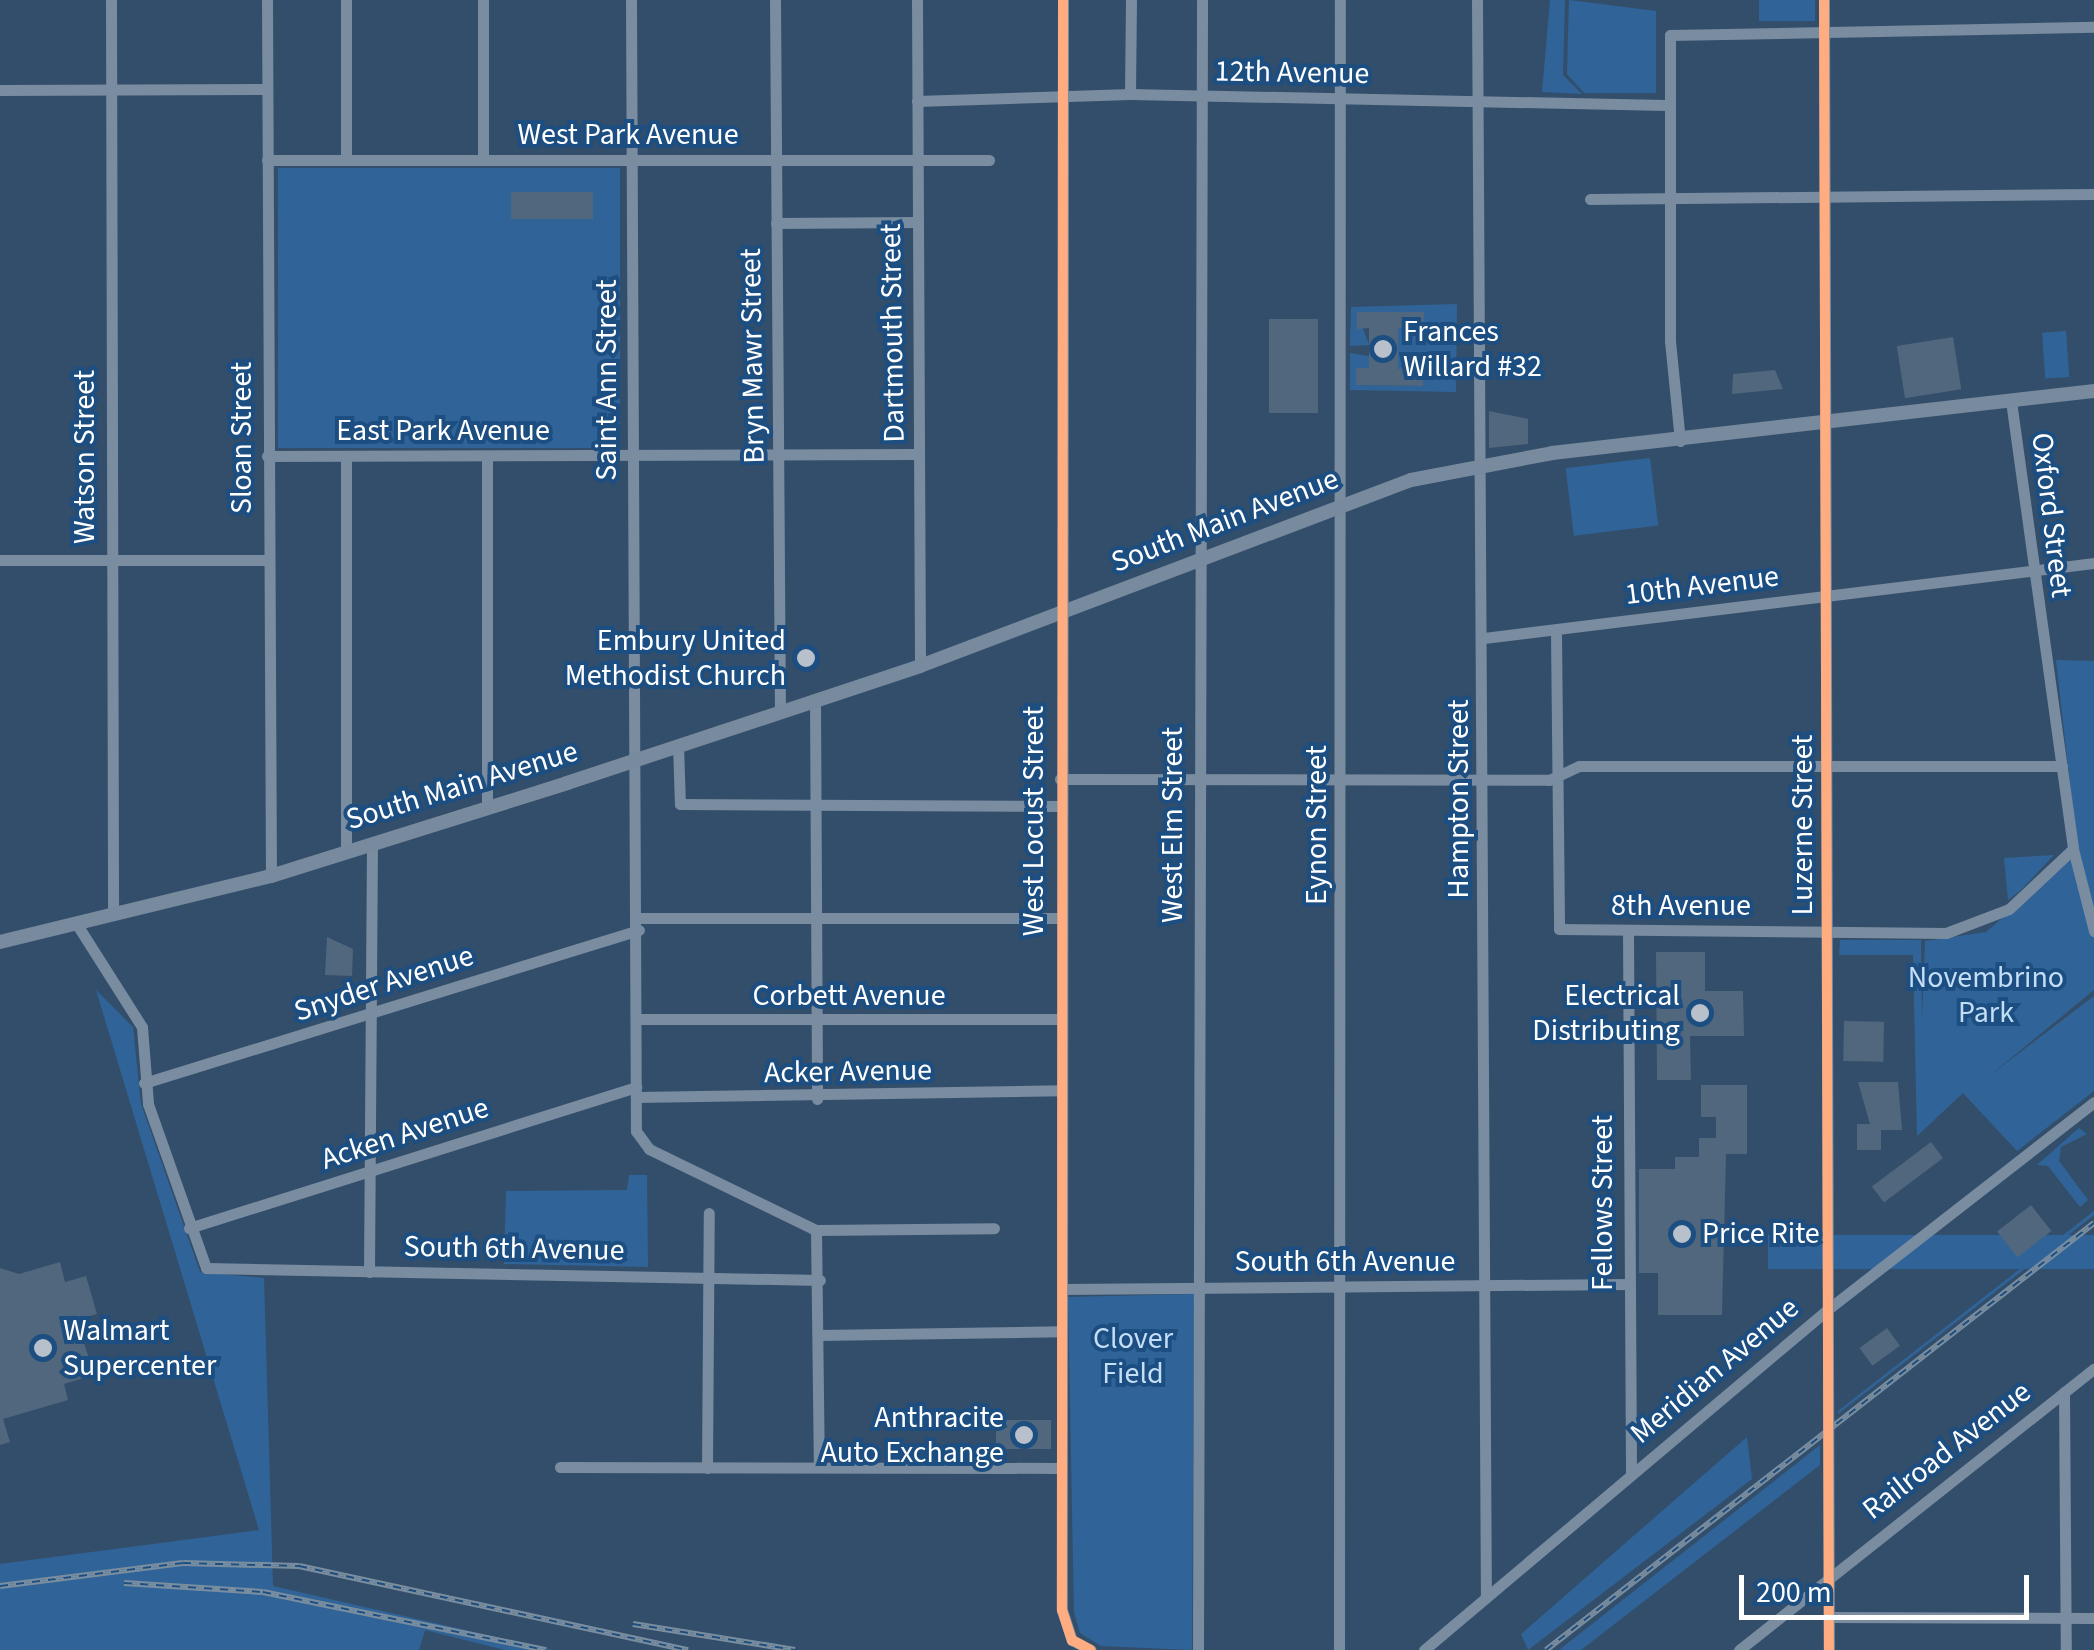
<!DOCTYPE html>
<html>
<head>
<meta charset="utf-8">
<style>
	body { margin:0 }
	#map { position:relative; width:2094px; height:1650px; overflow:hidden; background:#334e6a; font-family:"Source Sans 3",sans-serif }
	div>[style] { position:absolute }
	.green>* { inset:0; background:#306499; transform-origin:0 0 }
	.building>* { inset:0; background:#51677d; transform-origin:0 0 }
	.minor>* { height:11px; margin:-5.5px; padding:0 5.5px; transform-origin:5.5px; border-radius:5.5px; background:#798ca0 }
	.major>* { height:14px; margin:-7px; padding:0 7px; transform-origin:7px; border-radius:7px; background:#778a9e }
	.rail>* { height:6px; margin-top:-3px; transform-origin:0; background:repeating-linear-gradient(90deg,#1c4e81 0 8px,#7a8ea0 0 16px); box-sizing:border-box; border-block:2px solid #7a8ea0 }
	.cycleway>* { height:10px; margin:-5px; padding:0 5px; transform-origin:5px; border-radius:5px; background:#ffac80 }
	.dots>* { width:28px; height:28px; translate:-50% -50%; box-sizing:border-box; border:5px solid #1c4e81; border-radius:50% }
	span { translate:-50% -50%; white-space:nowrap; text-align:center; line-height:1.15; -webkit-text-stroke:8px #1c4e81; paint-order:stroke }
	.street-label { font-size:30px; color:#fff }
	.poi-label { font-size:30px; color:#fff }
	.left { translate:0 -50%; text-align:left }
	.right { translate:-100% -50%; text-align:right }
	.park-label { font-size:30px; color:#c4def7 }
	.scale { position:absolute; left:1739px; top:1575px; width:290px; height:45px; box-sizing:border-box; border:5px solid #fff; border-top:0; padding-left:12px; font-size:30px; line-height:35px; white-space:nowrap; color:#fff; -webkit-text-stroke:8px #1c4e81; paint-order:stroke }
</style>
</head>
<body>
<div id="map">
	<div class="green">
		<div style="clip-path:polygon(1550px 0,1565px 0,1563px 75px,1582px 94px,1542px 92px)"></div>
		<div style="clip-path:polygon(1569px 0,1656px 11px,1656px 93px,1584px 93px,1567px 74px)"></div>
		<div style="left:1759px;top:0;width:56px;height:21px"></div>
		<div style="left:620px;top:168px;width:280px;height:342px;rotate:90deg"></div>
		<div style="clip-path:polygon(1457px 304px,1456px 392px,1350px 390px,1350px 353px,1369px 356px,1369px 368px,1356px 369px,1357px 385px,1422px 386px,1423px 374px,1398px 369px,1398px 328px,1423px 329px,1423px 312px,1357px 312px,1369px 345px,1350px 346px,1351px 307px)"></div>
		<div style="left:2066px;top:331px;width:46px;height:24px;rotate:86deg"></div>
		<div style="left:1650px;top:458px;width:68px;height:85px;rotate:83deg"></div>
		<div style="clip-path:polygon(2056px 660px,2094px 661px,2094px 990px,1989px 1076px,2094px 996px,2094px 1091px,2017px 1151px,1963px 1093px,1917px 1136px,1913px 955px,1839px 955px,1840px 940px,1921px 940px,1922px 1023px,1925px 941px,1986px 932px,2078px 853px)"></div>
		<div style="clip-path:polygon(2054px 855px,2020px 891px,2008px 900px,2004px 858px)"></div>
		<div style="clip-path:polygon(96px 990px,133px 1027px,141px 1104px,200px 1272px,264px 1278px,273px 1586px,553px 1650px,505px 1650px,425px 1630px,419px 1650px,0 1650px,0 1564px,259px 1530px)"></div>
		<div style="clip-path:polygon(2079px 1128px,2087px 1134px,2061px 1147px,2059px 1161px,2088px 1200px,2080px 1207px,2048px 1166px,2037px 1165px)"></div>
		<div style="clip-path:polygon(629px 1175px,647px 1175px,648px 1267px,504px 1264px,506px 1191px,627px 1190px)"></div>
		<div style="clip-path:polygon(2094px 1211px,2094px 1215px,1838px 1414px,1838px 1411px)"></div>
		<div style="left:2094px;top:1235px;width:34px;height:326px;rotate:90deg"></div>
		<div style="clip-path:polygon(1194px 1294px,1192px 1650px,1101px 1646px,1080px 1633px,1074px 1613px,1068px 1297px)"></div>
		<div style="clip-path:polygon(1747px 1437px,1752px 1479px,1528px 1650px,1521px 1634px)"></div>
		<div style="clip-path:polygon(1820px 1445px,1820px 1465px,1581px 1650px,1559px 1650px)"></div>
	</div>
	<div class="building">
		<div style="left:511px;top:192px;width:82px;height:27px"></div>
		<div style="clip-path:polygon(1357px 312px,1424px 312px,1423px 329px,1398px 328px,1398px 369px,1423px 369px,1423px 386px,1356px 385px,1356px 368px,1369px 368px,1369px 328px,1357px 329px)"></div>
		<div style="left:1269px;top:319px;width:49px;height:94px"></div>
		<div style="left:1953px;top:337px;width:53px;height:57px;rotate:81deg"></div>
		<div style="clip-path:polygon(1775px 370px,1783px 389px,1732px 394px,1733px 374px)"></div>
		<div style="clip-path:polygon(1489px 411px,1528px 419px,1528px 444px,1489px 448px)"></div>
		<div style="clip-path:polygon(327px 937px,353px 949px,352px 976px,325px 975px)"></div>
		<div style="clip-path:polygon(1656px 952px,1705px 952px,1705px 991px,1743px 991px,1744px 1036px,1690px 1036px,1691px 1080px,1657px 1080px)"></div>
		<div style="left:1844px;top:1021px;width:40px;height:40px;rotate:1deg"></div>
		<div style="clip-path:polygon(1858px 1082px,1898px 1082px,1902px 1130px,1881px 1130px,1881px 1150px,1857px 1150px,1857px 1124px,1870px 1124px)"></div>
		<div style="clip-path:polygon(1701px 1085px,1747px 1085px,1747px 1154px,1726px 1154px,1722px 1315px,1658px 1315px,1658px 1273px,1639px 1273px,1639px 1169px,1675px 1169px,1675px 1157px,1699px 1157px,1699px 1138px,1716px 1138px,1716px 1117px,1701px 1117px)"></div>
		<div style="left:1931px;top:1142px;width:20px;height:74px;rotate:53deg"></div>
		<div style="left:2031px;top:1205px;width:33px;height:43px;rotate:52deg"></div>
		<div style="clip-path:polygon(60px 1262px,65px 1282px,86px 1276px,97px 1314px,77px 1320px,94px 1375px,64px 1384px,68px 1400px,3px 1419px,10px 1442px,0 1445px,0 1268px,19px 1274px)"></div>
		<div style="left:1887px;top:1328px;width:22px;height:34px;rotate:54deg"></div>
		<div style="left:1051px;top:1420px;width:29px;height:55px;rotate:90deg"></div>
	</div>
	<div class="minor">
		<div style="left:111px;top:0;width:914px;rotate:89.87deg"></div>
		<div style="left:267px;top:0;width:876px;rotate:89.74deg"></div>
		<div style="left:631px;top:0;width:1131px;rotate:89.75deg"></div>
		<div style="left:636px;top:1131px;width:22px;rotate:54deg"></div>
		<div style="left:649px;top:1149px;width:186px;rotate:25.9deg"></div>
		<div style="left:816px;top:1230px;width:178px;rotate:-0.6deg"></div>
		<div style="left:775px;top:0;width:712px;rotate:89.6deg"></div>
		<div style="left:917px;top:0;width:666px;rotate:89.74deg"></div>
		<div style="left:1063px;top:0;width:1610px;rotate:90.04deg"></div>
		<div style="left:1062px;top:1610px;width:32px;rotate:72deg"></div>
		<div style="left:1072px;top:1640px;width:21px;rotate:28deg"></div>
		<div style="left:1477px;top:0;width:1598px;rotate:89.68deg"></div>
		<div style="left:1824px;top:0;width:1650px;rotate:89.83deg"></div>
		<div style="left:0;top:90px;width:267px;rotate:-0.2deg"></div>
		<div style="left:1130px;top:94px;width:94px;rotate:-89.4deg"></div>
		<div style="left:917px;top:101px;width:213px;rotate:-1.9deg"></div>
		<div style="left:1130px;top:94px;width:536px;rotate:1.18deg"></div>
		<div style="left:267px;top:160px;width:722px"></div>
		<div style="left:346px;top:160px;width:160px;rotate:-90deg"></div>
		<div style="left:483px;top:160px;width:160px;rotate:-90deg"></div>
		<div style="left:1590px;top:199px;width:504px;rotate:-0.57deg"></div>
		<div style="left:776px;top:223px;width:141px;rotate:-0.4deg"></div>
		<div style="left:2011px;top:401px;width:452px;rotate:82.1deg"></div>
		<div style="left:2073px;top:849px;width:85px;rotate:75.6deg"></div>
		<div style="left:1680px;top:441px;width:100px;rotate:-95.7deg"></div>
		<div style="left:1670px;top:341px;width:306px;rotate:-90deg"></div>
		<div style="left:1670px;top:35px;width:424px;rotate:-1.1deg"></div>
		<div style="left:267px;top:456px;width:652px;rotate:-0.18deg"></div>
		<div style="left:487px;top:456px;width:352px;rotate:90deg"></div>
		<div style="left:346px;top:457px;width:394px;rotate:90deg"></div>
		<div style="left:0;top:560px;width:268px"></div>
		<div style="left:1556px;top:634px;width:295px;rotate:89.4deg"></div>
		<div style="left:1559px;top:929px;width:387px;rotate:0.6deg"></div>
		<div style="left:1946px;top:933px;width:67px;rotate:-20.9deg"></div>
		<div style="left:2009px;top:909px;width:88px;rotate:-43.2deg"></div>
		<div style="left:1484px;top:638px;width:615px;rotate:-7.01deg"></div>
		<div style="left:815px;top:700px;width:399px;rotate:89.7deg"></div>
		<div style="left:678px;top:745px;width:59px;rotate:88.1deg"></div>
		<div style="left:680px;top:804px;width:380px;rotate:0.3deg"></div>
		<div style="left:1060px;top:779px;width:489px;rotate:0.1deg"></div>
		<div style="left:1549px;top:780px;width:33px;rotate:-25deg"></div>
		<div style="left:1579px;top:766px;width:483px"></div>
		<div style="left:640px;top:918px;width:419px"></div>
		<div style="left:76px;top:923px;width:123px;rotate:57.6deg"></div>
		<div style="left:142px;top:1027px;width:77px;rotate:85.5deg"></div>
		<div style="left:148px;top:1104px;width:174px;rotate:70.5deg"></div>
		<div style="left:206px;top:1268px;width:614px;rotate:1.12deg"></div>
		<div style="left:1628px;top:933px;width:541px;rotate:89.68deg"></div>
		<div style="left:637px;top:1019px;width:424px"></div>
		<div style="left:144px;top:1083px;width:518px;rotate:-17.18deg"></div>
		<div style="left:636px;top:1097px;width:425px;rotate:-0.9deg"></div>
		<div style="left:189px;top:1228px;width:469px;rotate:-17.5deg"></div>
		<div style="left:816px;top:1230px;width:237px;rotate:89.3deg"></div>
		<div style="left:369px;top:1272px;width:428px;rotate:-89.6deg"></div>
		<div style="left:1062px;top:1289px;width:566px;rotate:-0.51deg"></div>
		<div style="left:819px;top:1335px;width:243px;rotate:-0.9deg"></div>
		<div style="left:2064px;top:1392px;width:258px;rotate:89.6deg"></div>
		<div style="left:560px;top:1467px;width:501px;rotate:0.11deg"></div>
		<div style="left:707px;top:1468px;width:255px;rotate:-89.6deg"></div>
		<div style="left:1828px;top:1617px;width:266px;rotate:0.2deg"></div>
		<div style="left:1198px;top:1650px;width:1650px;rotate:-89.86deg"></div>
		<div style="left:1339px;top:1650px;width:1650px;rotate:-89.97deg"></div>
		<div style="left:1424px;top:1650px;width:527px;rotate:-40.15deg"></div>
		<div style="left:1827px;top:1310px;width:338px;rotate:-37.9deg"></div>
		<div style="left:1739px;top:1650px;width:453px;rotate:-38.4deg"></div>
	</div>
	<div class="major">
		<div style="left:0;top:942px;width:279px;rotate:-13.7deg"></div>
		<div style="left:271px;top:876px;width:310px;rotate:-17.4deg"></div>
		<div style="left:567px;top:783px;width:372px;rotate:-18.3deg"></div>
		<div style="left:920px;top:666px;width:525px;rotate:-20.75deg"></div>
		<div style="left:1411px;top:480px;width:144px;rotate:-10.8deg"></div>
		<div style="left:1552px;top:453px;width:546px;rotate:-6.53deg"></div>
	</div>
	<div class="rail">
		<div style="left:124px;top:1583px;width:139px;rotate:3.7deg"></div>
		<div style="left:263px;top:1592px;width:289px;rotate:11.6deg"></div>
		<div style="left:0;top:1586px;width:184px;rotate:-7.2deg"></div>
		<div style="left:183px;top:1563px;width:116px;rotate:1.5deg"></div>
		<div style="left:299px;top:1566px;width:398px;rotate:12.2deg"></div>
		<div style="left:633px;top:1624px;width:164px;rotate:9.1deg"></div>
		<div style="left:1546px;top:1650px;width:695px;rotate:-37.93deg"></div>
	</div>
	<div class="cycleway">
		<div style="left:1063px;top:0;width:1610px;rotate:90.04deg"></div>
		<div style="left:1062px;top:1610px;width:32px;rotate:72deg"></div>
		<div style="left:1072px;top:1640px;width:21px;rotate:28deg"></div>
		<div style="left:1824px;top:0;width:1650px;rotate:89.83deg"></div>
	</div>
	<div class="dots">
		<div style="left:1383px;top:349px;background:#b8c1cb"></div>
		<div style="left:806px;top:658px;background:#b8c1cb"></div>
		<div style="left:1700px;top:1013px;background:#b8c1cb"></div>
		<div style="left:1682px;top:1234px;background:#b8c1cb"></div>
		<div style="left:43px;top:1348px;background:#b8c1cb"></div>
		<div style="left:1024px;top:1435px;background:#b8c1cb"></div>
	</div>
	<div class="street-label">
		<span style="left:1292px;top:73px;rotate:1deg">12th Avenue</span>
		<span style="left:628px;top:135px">West Park Avenue</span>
		<span style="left:893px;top:333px;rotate:-91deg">Dartmouth Street</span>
		<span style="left:753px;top:356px;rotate:-91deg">Bryn Mawr Street</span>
		<span style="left:607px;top:380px;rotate:-90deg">Saint Ann Street</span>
		<span style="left:443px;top:431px">East Park Avenue</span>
		<span style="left:242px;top:438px;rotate:-90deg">Sloan Street</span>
		<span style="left:85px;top:457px;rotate:-90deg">Watson Street</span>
		<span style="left:2051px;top:515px;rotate:83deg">Oxford Street</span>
		<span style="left:1225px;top:521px;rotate:-21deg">South Main Avenue</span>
		<span style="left:1702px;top:586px;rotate:-7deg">10th Avenue</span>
		<span style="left:462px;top:786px;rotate:-17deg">South Main Avenue</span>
		<span style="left:1459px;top:799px;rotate:-90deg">Hampton Street</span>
		<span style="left:1034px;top:821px;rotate:-90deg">West Locust Street</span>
		<span style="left:1173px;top:825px;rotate:-90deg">West Elm Street</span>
		<span style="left:1317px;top:825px;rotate:-90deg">Eynon Street</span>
		<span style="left:1803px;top:825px;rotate:-90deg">Luzerne Street</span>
		<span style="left:1681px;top:906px">8th Avenue</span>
		<span style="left:384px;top:984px;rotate:-18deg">Snyder Avenue</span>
		<span style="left:849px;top:996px">Corbett Avenue</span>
		<span style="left:848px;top:1072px;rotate:-1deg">Acker Avenue</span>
		<span style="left:405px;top:1134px;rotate:-18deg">Acken Avenue</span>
		<span style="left:1603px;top:1203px;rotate:-90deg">Fellows Street</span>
		<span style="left:514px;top:1249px;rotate:1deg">South 6th Avenue</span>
		<span style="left:1345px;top:1262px">South 6th Avenue</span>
		<span style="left:1715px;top:1371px;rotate:-40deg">Meridian Avenue</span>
		<span style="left:1947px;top:1451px;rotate:-38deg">Railroad Avenue</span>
	</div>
	<div class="poi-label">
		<span class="left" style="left:1403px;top:349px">Frances<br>Willard #32</span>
		<span class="right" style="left:786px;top:658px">Embury United<br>Methodist Church</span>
		<span class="right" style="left:1680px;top:1013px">Electrical<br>Distributing</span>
		<span class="left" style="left:1702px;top:1234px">Price Rite</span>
		<span class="left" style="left:63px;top:1348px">Walmart<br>Supercenter</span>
		<span class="right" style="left:1004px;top:1435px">Anthracite<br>Auto Exchange</span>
	</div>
	<div class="park-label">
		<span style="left:1986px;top:995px">Novembrino<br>Park</span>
		<span style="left:1133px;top:1356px">Clover<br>Field</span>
	</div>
	<div class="scale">200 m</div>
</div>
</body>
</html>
